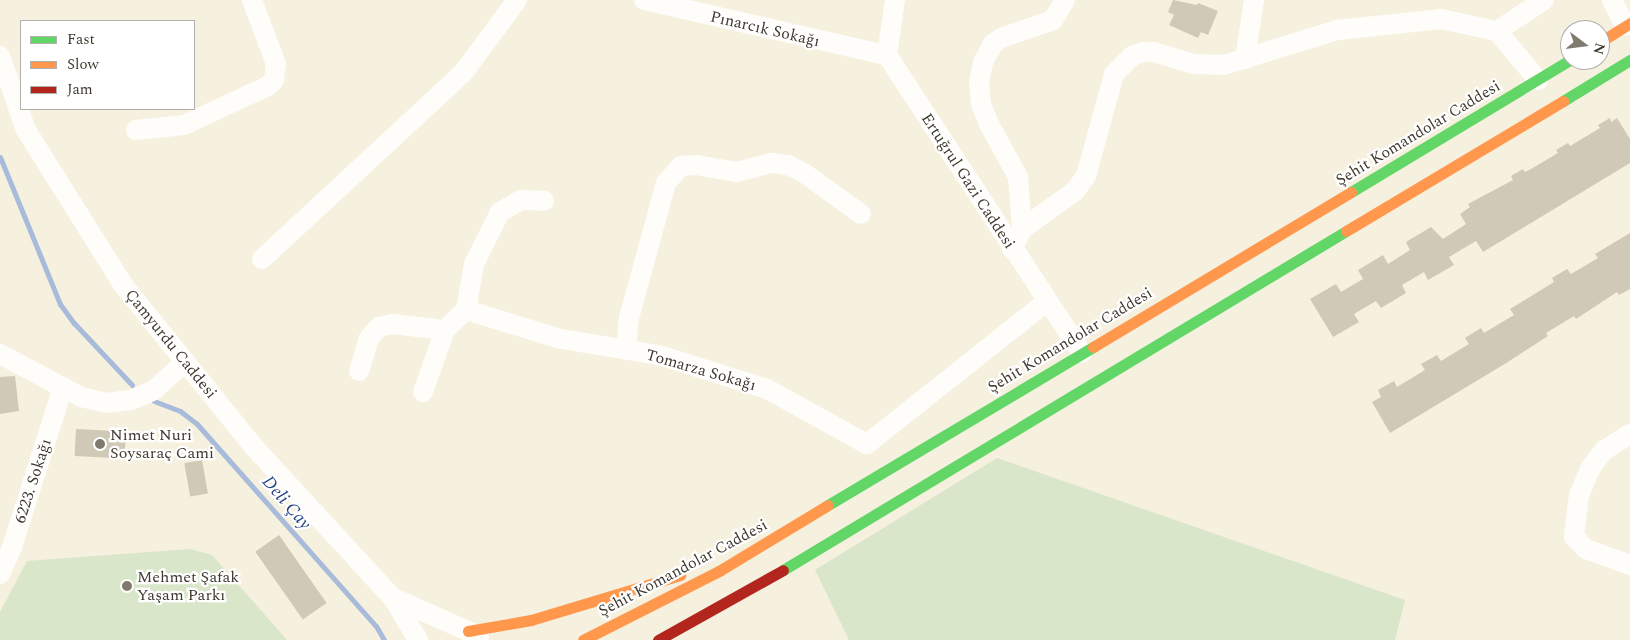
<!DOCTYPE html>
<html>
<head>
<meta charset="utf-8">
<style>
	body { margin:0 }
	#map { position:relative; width:1630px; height:640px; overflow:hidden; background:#f6f0df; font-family:Spectral,serif }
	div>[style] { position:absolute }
	.green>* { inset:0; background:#d9e6ca }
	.stream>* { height:5px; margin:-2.5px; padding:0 2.5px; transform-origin:2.5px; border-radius:2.5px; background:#a9bbda }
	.building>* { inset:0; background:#d0c9b6; transform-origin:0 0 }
	.street>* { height:20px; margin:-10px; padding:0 10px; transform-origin:10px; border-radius:10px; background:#fefdfa }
	.fast>* { height:11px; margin:-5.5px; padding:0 5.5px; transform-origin:5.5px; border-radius:5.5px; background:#63d668 }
	.slow>* { height:11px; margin:-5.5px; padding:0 5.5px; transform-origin:5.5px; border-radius:5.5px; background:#ff974d }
	.jam>* { height:11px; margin:-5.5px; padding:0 5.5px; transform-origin:5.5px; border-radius:5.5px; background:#b3261e }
	.dots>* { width:14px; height:14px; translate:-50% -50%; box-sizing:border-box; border:2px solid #fff; border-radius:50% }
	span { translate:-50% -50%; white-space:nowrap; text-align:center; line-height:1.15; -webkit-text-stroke:4.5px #fff; paint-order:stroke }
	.street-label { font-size:16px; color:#3f3a2f }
	.poi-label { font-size:16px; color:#3f3a2f }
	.left { translate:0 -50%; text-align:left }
	.water-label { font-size:18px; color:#254584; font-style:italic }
	.legend { position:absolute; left:20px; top:20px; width:175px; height:90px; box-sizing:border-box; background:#fff; border:1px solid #b2b0ac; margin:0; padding:6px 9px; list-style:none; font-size:15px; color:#3f3a2f }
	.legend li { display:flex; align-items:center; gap:10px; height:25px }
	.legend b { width:25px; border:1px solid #b2b0ac }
	.north { position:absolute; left:1560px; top:20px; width:50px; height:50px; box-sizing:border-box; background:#fff; border:1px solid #b2b0ac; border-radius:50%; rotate:105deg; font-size:14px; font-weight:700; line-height:20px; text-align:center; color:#3f3a2f }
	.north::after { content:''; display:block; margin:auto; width:18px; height:22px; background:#7f7a6d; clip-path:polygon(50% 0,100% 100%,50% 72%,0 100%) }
</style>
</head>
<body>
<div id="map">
	<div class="green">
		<div style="clip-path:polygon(997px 458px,1405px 600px,1395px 640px,849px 640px,815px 570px)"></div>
		<div style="clip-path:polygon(190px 549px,212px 555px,287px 640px,0 640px,0 612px,27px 561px)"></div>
	</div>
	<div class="stream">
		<div style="left:0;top:157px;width:159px;rotate:67.8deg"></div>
		<div style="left:60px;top:304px;width:24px;rotate:54deg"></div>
		<div style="left:74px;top:323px;width:85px;rotate:46.9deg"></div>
		<div style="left:154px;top:401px;width:28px;rotate:21deg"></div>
		<div style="left:180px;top:411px;width:21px;rotate:37deg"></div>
		<div style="left:197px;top:424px;width:270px;rotate:48.5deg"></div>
		<div style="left:376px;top:626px;width:16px;rotate:60deg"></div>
	</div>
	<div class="building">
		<div style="clip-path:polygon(1173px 0,1197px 5px,1198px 3px,1218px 11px,1208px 35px,1201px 32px,1198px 38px,1169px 25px,1174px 15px,1168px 12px)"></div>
		<div style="clip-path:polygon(1610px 118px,1611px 122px,1617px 118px,1630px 139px,1630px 163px,1483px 252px,1476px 241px,1449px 257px,1454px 265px,1428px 280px,1424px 272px,1402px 285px,1406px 293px,1381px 308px,1376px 301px,1354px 314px,1359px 322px,1333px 337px,1310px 299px,1336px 284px,1341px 292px,1363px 279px,1358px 270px,1383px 255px,1388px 264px,1410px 250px,1406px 242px,1431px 227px,1443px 239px,1466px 224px,1460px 214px,1470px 207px,1468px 204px,1513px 180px,1511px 176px,1523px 169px,1525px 172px,1531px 169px,1558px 153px,1556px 150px,1568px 143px,1570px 146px,1600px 128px,1598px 125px)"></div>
		<div style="clip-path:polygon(1630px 233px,1630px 289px,1619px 295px,1617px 292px,1576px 319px,1574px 316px,1546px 333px,1548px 336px,1503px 365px,1390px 433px,1372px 402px,1381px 397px,1378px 390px,1394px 381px,1397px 387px,1425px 370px,1421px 364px,1437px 355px,1441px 361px,1469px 344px,1465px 338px,1481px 328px,1484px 333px,1514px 315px,1510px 309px,1554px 282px,1552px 278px,1567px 269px,1571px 274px,1598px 258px,1595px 254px)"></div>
		<div style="clip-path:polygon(15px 376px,19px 411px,0 414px,0 377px)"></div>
		<div style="left:76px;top:429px;width:50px;height:27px;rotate:3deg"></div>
		<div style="left:202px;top:460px;width:34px;height:18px;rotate:80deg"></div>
		<div style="left:279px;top:535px;width:83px;height:29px;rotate:55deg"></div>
	</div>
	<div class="street">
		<div style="left:644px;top:0;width:249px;rotate:12.8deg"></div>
		<div style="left:895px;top:0;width:56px;rotate:98.3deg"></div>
		<div style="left:887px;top:55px;width:356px;rotate:56.8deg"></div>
		<div style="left:1612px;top:0;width:29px;rotate:63deg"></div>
		<div style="left:1497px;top:31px;width:56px;rotate:-33.4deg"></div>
		<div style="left:0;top:56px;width:78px;rotate:70.6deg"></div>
		<div style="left:26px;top:130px;width:184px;rotate:57.9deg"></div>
		<div style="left:124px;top:286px;width:206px;rotate:51.1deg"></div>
		<div style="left:253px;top:446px;width:207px;rotate:47.4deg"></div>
		<div style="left:393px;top:598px;width:49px;rotate:59.2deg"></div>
		<div style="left:1245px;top:59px;width:60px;rotate:-81.3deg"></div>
		<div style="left:136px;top:130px;width:48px;rotate:-5.9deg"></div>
		<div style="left:184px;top:125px;width:93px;rotate:-24.9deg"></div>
		<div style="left:268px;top:86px;width:8px;rotate:-45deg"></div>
		<div style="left:274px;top:80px;width:16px;rotate:-83deg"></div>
		<div style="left:276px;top:64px;width:68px;rotate:-110.6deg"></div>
		<div style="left:1022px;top:229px;width:52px;rotate:-94.4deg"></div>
		<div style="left:1018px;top:177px;width:60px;rotate:-118.7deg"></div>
		<div style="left:989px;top:124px;width:22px;rotate:-112deg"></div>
		<div style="left:981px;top:104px;width:21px;rotate:-95deg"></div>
		<div style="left:979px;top:83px;width:21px;rotate:-79deg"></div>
		<div style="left:983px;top:62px;width:21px;rotate:-61deg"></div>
		<div style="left:993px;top:44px;width:10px;rotate:-37deg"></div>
		<div style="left:1001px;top:38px;width:55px;rotate:-19.1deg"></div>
		<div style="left:1053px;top:20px;width:23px;rotate:-59deg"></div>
		<div style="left:1012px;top:249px;width:22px;rotate:-63deg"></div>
		<div style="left:1022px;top:229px;width:65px;rotate:-35.6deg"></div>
		<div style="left:1075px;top:191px;width:19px;rotate:-54deg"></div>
		<div style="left:1086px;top:176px;width:106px;rotate:-74.6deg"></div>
		<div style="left:1114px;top:74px;width:25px;rotate:-45deg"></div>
		<div style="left:1132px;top:56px;width:12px;rotate:-20deg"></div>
		<div style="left:1143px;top:52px;width:11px"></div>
		<div style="left:1154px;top:52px;width:42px;rotate:16.7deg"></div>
		<div style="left:1194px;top:64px;width:30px;rotate:2deg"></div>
		<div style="left:1224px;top:65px;width:118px;rotate:-17.2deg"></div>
		<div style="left:1337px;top:30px;width:105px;rotate:-6deg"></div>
		<div style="left:1441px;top:19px;width:57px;rotate:12.1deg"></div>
		<div style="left:1497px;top:31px;width:64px;rotate:50.1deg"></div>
		<div style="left:262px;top:259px;width:274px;rotate:-42.8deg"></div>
		<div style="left:463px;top:73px;width:91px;rotate:-53.5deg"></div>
		<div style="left:466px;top:310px;width:99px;rotate:17deg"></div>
		<div style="left:561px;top:339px;width:99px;rotate:9.3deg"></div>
		<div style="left:659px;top:355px;width:113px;rotate:17.5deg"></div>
		<div style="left:767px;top:389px;width:114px;rotate:28.8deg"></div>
		<div style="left:626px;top:350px;width:32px;rotate:-85deg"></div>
		<div style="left:629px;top:318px;width:140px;rotate:-74.7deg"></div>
		<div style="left:666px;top:183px;width:23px;rotate:-49deg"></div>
		<div style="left:681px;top:166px;width:15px;rotate:-4deg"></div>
		<div style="left:696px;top:165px;width:42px;rotate:9.7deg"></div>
		<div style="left:737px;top:172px;width:35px;rotate:-15deg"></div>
		<div style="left:771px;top:163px;width:17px;rotate:7deg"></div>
		<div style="left:788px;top:165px;width:18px;rotate:27deg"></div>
		<div style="left:804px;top:173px;width:70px;rotate:35.7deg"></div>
		<div style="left:0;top:354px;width:92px;rotate:28deg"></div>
		<div style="left:81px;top:397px;width:26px;rotate:13deg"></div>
		<div style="left:106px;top:403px;width:25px;rotate:-7deg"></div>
		<div style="left:131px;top:400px;width:25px;rotate:-23deg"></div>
		<div style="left:154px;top:390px;width:42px;rotate:-42.1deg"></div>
		<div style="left:359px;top:371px;width:34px;rotate:-73deg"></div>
		<div style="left:369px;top:338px;width:15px;rotate:-48deg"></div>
		<div style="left:379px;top:327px;width:14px;rotate:-12deg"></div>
		<div style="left:393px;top:324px;width:52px;rotate:6.6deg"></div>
		<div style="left:445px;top:330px;width:29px;rotate:-44deg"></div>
		<div style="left:466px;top:310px;width:47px;rotate:-80.1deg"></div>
		<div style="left:474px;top:264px;width:58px;rotate:-63.4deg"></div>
		<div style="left:500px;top:212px;width:24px;rotate:-30deg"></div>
		<div style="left:521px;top:200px;width:23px;rotate:2deg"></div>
		<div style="left:423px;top:392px;width:66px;rotate:-70.5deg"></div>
		<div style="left:1630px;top:434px;width:31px;rotate:148deg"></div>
		<div style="left:1604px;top:450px;width:21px;rotate:127deg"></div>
		<div style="left:1591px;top:467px;width:30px;rotate:113deg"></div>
		<div style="left:1579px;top:495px;width:42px;rotate:96.8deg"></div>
		<div style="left:1574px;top:537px;width:17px;rotate:45deg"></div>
		<div style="left:1586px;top:549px;width:47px;rotate:20deg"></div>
		<div style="left:867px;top:444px;width:228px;rotate:-38.4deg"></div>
		<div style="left:0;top:574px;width:30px;rotate:-66deg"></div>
		<div style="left:12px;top:547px;width:168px;rotate:-72.3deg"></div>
		<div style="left:393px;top:598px;width:94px;rotate:23.8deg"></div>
	</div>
	<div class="fast">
		<div style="left:1563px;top:101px;width:79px;rotate:-31.5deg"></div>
		<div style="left:1351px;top:192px;width:256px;rotate:-31.1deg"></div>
		<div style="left:828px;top:505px;width:309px;rotate:-30.8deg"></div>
		<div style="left:783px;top:570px;width:657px;rotate:-31.05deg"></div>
	</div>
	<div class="slow">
		<div style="left:1600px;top:42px;width:36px;rotate:-32deg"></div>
		<div style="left:1346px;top:231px;width:253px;rotate:-30.9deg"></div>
		<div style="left:1093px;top:347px;width:301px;rotate:-31deg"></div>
		<div style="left:468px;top:631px;width:64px;rotate:-9.9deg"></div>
		<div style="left:531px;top:620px;width:156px;rotate:-16.8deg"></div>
		<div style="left:583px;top:640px;width:153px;rotate:-26.9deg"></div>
		<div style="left:719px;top:571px;width:127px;rotate:-31.2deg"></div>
	</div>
	<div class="jam">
		<div style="left:658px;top:640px;width:143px;rotate:-29.2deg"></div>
	</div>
	<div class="dots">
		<div style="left:100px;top:444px;background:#7f7a6d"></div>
		<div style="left:127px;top:586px;background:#7f7a6d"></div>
	</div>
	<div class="street-label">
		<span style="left:765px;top:29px;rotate:13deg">Pınarcık Sokağı</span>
		<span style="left:1418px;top:133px;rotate:-31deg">Şehit Komandolar Caddesi</span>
		<span style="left:968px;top:181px;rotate:57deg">Ertuğrul Gazi Caddesi</span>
		<span style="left:1070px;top:340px;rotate:-31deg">Şehit Komandolar Caddesi</span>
		<span style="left:171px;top:344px;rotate:51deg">Çamyurdu Caddesi</span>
		<span style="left:701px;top:370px;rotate:16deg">Tomarza Sokağı</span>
		<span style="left:33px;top:481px;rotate:-72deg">6223. Sokağı</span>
		<span style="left:683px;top:568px;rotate:-28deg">Şehit Komandolar Caddesi</span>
	</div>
	<div class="poi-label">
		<span class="left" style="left:110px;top:444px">Nimet Nuri<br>Soysaraç Cami</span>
		<span class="left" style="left:137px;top:586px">Mehmet Şafak<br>Yaşam Parkı</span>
	</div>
	<div class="water-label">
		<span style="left:286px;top:503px;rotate:49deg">Deli Çay</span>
	</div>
	<ul class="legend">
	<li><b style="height:6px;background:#63d668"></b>Fast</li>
	<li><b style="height:6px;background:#ff974d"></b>Slow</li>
	<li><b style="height:6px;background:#b3261e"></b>Jam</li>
	</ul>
	<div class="north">N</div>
</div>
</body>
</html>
